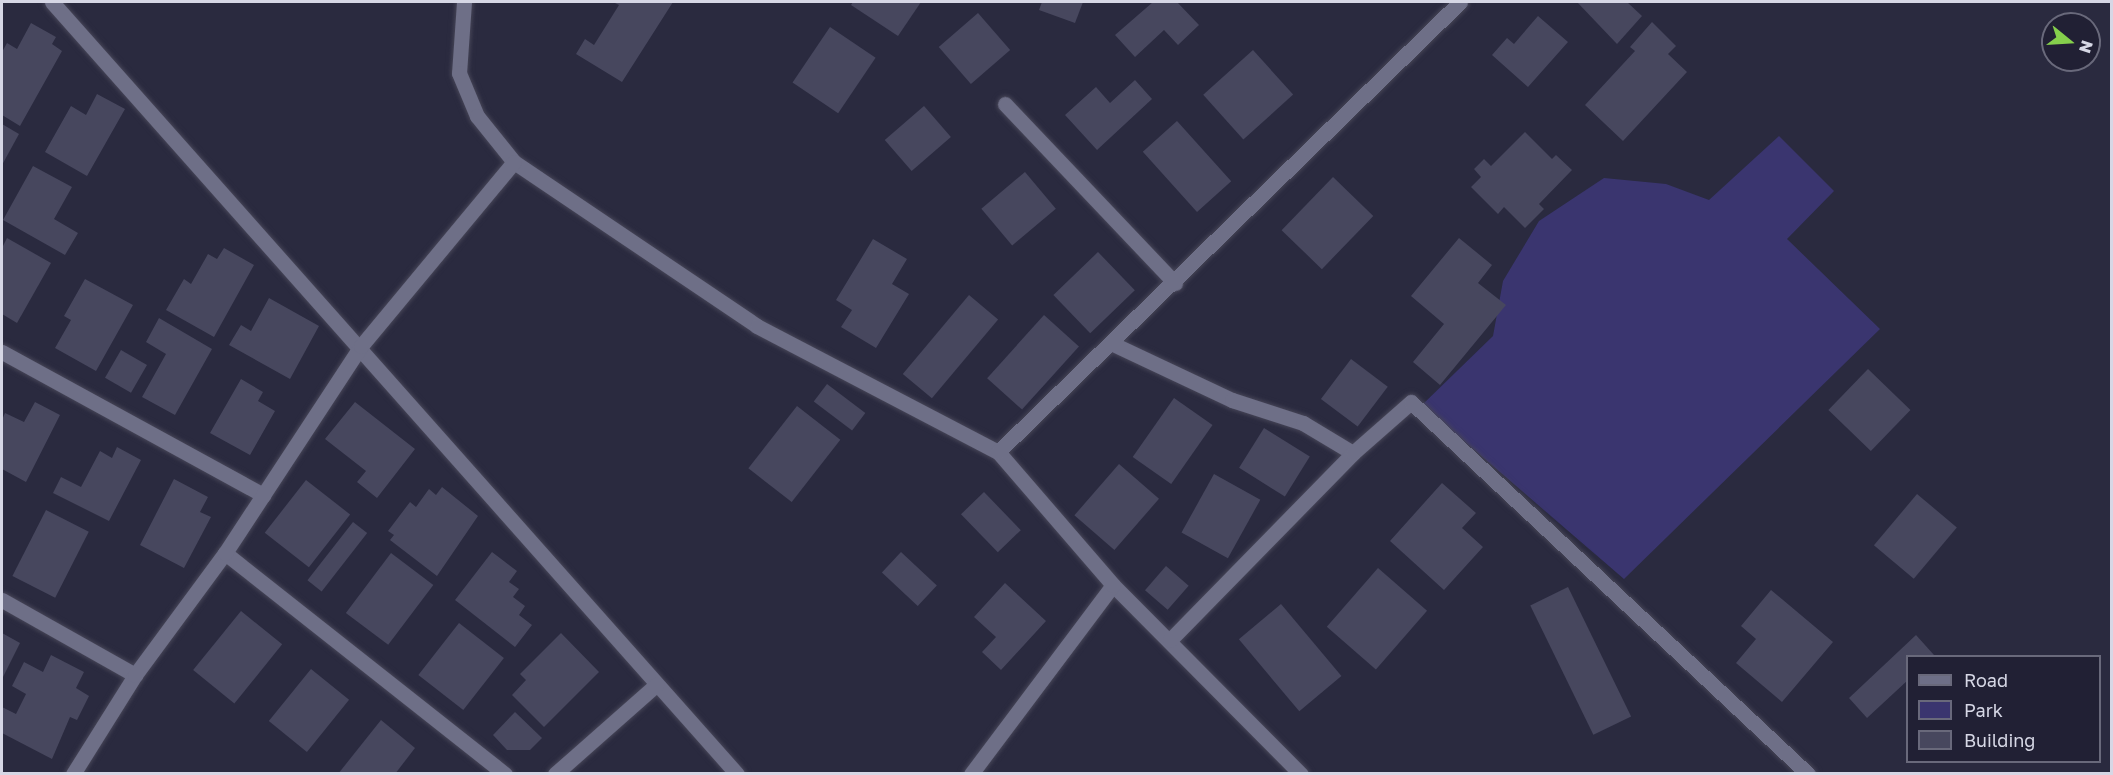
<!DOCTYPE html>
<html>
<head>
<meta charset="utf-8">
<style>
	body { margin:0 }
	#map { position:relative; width:2113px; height:775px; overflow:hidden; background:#2a2a3f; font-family:"Golos Text",sans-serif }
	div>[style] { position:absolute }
	.green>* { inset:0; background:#3a356f }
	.building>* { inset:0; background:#47475e; transform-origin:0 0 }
	.roads { filter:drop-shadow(0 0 2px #464557) drop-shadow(0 0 2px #464557) }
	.minor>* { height:15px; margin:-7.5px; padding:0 7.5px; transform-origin:7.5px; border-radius:7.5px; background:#6e6f87 }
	span { translate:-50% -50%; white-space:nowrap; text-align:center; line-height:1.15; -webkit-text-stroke:6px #212034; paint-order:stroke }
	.frame { position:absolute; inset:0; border:3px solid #d6d7e5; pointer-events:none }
	.legend { position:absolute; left:1906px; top:655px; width:195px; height:108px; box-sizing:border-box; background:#212034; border:2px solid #69697b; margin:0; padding:8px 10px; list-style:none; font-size:18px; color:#d6d7e5 }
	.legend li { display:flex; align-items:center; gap:12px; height:30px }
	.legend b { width:30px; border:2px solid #69697b }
	.north { position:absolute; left:2041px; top:12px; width:60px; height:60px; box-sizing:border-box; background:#212034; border:2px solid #69697b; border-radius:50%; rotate:108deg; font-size:16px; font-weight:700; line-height:24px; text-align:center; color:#d6d7e5 }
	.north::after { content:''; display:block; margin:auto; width:21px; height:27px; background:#85cf4c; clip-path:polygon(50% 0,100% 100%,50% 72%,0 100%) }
</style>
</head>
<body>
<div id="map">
	<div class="green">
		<div style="clip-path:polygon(1779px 136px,1834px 191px,1787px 239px,1880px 329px,1624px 579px,1422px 405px,1493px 336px,1503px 281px,1539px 221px,1604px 178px,1666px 184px,1709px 200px)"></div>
	</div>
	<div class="building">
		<div style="clip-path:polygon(613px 2px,673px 2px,622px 82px,576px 54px,585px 39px,594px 45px,619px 5px)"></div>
		<div style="clip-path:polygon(853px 2px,921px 2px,898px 36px,851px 5px)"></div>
		<div style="clip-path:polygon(1042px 2px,1083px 2px,1075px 23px,1039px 10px)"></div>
		<div style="clip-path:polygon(1153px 2px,1177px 2px,1199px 25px,1178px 45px,1164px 30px,1135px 57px,1115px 35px)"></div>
		<div style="clip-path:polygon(1577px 2px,1627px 2px,1642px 16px,1617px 44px)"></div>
		<div style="left:978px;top:13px;width:49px;height:52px;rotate:49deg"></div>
		<div style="clip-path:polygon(1538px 16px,1568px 42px,1528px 87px,1492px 55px,1507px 38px,1514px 44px)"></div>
		<div style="clip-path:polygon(1652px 22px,1676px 46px,1668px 54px,1687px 72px,1623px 141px,1585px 105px,1635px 51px,1630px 47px)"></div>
		<div style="clip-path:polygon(31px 23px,56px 37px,52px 44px,62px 51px,20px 126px,2px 115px,2px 52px,7px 43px,17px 49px)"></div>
		<div style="left:830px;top:27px;width:55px;height:67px;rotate:34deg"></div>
		<div style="left:1253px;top:50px;width:60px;height:67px;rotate:48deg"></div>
		<div style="clip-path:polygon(1135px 80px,1152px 99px,1097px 150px,1065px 115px,1096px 87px,1110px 103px)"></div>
		<div style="clip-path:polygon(97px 94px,125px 109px,87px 176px,45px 152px,71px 106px,86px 115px)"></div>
		<div style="left:924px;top:106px;width:41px;height:52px;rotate:49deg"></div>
		<div style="left:1177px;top:121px;width:81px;height:46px;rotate:48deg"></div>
		<div style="clip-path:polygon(2px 124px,19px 134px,2px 165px)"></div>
		<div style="clip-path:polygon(1525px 132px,1552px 159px,1556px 155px,1572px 170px,1539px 204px,1544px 209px,1525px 228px,1504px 207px,1498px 214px,1471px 187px,1481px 177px,1474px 169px,1484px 159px,1491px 166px)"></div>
		<div style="clip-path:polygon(33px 166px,72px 187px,54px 219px,78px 233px,65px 255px,3px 220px)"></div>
		<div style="left:1025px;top:172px;width:48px;height:57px;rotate:50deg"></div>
		<div style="left:1333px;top:177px;width:56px;height:74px;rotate:44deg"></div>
		<div style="clip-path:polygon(7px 238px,51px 263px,17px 323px,2px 314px,2px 248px)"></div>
		<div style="clip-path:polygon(1459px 238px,1492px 265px,1478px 283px,1506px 305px,1440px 385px,1413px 362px,1444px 324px,1411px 296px)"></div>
		<div style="clip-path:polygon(873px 239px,907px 259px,892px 284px,909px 294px,876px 348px,841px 327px,852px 310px,836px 300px)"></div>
		<div style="clip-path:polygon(224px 248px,254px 265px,214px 337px,166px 310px,184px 279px,191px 284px,208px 254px,217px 259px)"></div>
		<div style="left:1098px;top:252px;width:53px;height:62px;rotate:46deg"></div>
		<div style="clip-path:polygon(85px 279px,133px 305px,96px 371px,55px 348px,71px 320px,64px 316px)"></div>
		<div style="left:969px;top:295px;width:38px;height:103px;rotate:40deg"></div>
		<div style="clip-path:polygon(269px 298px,319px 326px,290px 379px,229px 345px,241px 325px,251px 331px)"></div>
		<div style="left:1044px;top:315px;width:47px;height:85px;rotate:42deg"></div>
		<div style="clip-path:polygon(159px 318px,212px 349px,175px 415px,142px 397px,166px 354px,146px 342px)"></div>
		<div style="left:121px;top:350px;width:30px;height:32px;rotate:30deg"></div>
		<div style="left:1351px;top:359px;width:46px;height:50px;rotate:37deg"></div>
		<div style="left:1868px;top:369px;width:59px;height:57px;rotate:44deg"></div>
		<div style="clip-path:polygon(241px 379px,263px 392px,258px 401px,275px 411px,250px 455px,210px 433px)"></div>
		<div style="left:827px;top:384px;width:48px;height:22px;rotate:37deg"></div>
		<div style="left:1174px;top:398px;width:47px;height:72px;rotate:35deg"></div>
		<div style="clip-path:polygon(35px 402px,60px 415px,26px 482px,2px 469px,2px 420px,5px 413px,24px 422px)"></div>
		<div style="clip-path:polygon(355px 402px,415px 449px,377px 498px,357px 482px,366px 471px,325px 439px)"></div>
		<div style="left:797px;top:406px;width:55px;height:79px;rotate:38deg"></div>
		<div style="left:1264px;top:428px;width:54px;height:47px;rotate:32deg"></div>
		<div style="clip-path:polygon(117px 447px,141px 460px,109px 521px,53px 493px,61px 477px,81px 487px,100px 451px,112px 458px)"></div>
		<div style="left:1119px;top:464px;width:53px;height:68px;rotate:41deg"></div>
		<div style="left:1214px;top:474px;width:53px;height:67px;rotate:29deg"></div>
		<div style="clip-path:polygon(174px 479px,208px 497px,200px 512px,211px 517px,184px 568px,140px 545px)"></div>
		<div style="left:306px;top:480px;width:56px;height:67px;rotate:38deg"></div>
		<div style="clip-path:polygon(1442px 483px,1476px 513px,1462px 528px,1483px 547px,1444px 590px,1390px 541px)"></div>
		<div style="clip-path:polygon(442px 487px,478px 516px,437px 576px,390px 540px,394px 535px,388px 531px,410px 502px,416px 507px,429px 489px,436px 495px)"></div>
		<div style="left:984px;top:492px;width:53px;height:32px;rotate:46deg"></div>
		<div style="left:1917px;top:494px;width:52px;height:67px;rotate:40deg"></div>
		<div style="left:46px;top:510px;width:48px;height:74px;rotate:27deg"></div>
		<div style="left:353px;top:522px;width:18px;height:74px;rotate:38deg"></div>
		<div style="clip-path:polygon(492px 552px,517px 571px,509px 582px,519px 589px,513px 597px,525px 606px,519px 615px,532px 625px,515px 647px,455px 600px)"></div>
		<div style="left:901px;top:552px;width:49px;height:28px;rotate:43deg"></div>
		<div style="left:391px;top:553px;width:53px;height:75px;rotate:37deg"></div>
		<div style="left:1166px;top:566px;width:30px;height:32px;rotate:41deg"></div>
		<div style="left:1378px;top:568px;width:65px;height:78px;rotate:41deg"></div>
		<div style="clip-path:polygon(1005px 583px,1046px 621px,1001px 670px,982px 652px,996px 637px,974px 617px)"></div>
		<div style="left:1568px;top:587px;width:144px;height:42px;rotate:64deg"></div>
		<div style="clip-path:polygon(1771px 590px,1833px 642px,1782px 702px,1736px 663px,1756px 639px,1741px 626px)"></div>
		<div style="left:1281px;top:604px;width:94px;height:55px;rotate:50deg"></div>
		<div style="left:241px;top:611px;width:53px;height:76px;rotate:39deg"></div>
		<div style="left:459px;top:623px;width:57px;height:66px;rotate:38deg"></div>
		<div style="clip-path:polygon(2px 633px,20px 643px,2px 679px)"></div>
		<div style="clip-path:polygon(561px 633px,599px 672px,544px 727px,512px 695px,526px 680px,520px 674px)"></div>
		<div style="clip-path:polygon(1916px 635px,1934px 655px,1908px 656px,1908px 680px,1867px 718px,1849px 698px)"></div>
		<div style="clip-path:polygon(51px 655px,84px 672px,76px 688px,89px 696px,77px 720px,70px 717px,52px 759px,2px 733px,2px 707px,16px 714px,26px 694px,12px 686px,24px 662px,43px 672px)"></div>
		<div style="left:311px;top:669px;width:49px;height:67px;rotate:39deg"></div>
		<div style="clip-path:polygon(515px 712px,542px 738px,530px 750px,507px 750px,493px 735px)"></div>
		<div style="clip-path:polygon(381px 720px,415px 748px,395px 774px,338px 774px)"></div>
	</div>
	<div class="roads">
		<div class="minor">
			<div style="left:52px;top:2px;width:1032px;rotate:48.42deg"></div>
			<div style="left:464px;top:2px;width:71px;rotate:94deg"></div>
			<div style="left:459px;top:73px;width:47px;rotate:67.3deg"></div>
			<div style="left:477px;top:116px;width:59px;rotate:51.2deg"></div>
			<div style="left:514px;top:162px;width:293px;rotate:34deg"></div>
			<div style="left:757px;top:326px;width:272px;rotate:27.6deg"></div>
			<div style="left:1005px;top:104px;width:247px;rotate:46.5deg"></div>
			<div style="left:1113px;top:344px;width:132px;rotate:25.2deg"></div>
			<div style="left:1232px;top:400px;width:75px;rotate:17.9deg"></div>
			<div style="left:1303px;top:423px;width:58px;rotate:31deg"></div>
			<div style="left:2px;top:352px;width:298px;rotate:28.7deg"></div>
			<div style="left:225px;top:553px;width:357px;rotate:38.3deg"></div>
			<div style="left:1113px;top:585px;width:267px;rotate:45.2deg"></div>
			<div style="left:2px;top:600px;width:153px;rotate:29.4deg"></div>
			<div style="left:1170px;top:640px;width:262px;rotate:-45.6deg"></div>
			<div style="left:1353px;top:453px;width:77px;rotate:-41.3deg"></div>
			<div style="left:1411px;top:402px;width:544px;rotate:43.14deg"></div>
			<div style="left:73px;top:774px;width:117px;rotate:-57.9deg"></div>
			<div style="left:135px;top:675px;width:152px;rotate:-53.6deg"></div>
			<div style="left:225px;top:553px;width:248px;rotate:-56.7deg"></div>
			<div style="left:361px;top:346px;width:239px;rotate:-50.3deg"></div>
			<div style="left:555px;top:774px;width:135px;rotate:-41.4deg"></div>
			<div style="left:971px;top:774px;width:236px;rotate:-53.1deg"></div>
			<div style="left:1113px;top:585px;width:176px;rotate:-130.8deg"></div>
			<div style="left:998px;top:452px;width:645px;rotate:-44.25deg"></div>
		</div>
	</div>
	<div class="frame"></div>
	<ul class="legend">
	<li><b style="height:8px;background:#6e6f87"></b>Road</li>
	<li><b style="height:16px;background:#3a356f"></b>Park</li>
	<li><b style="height:16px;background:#47475e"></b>Building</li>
	</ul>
	<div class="north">N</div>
</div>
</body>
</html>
